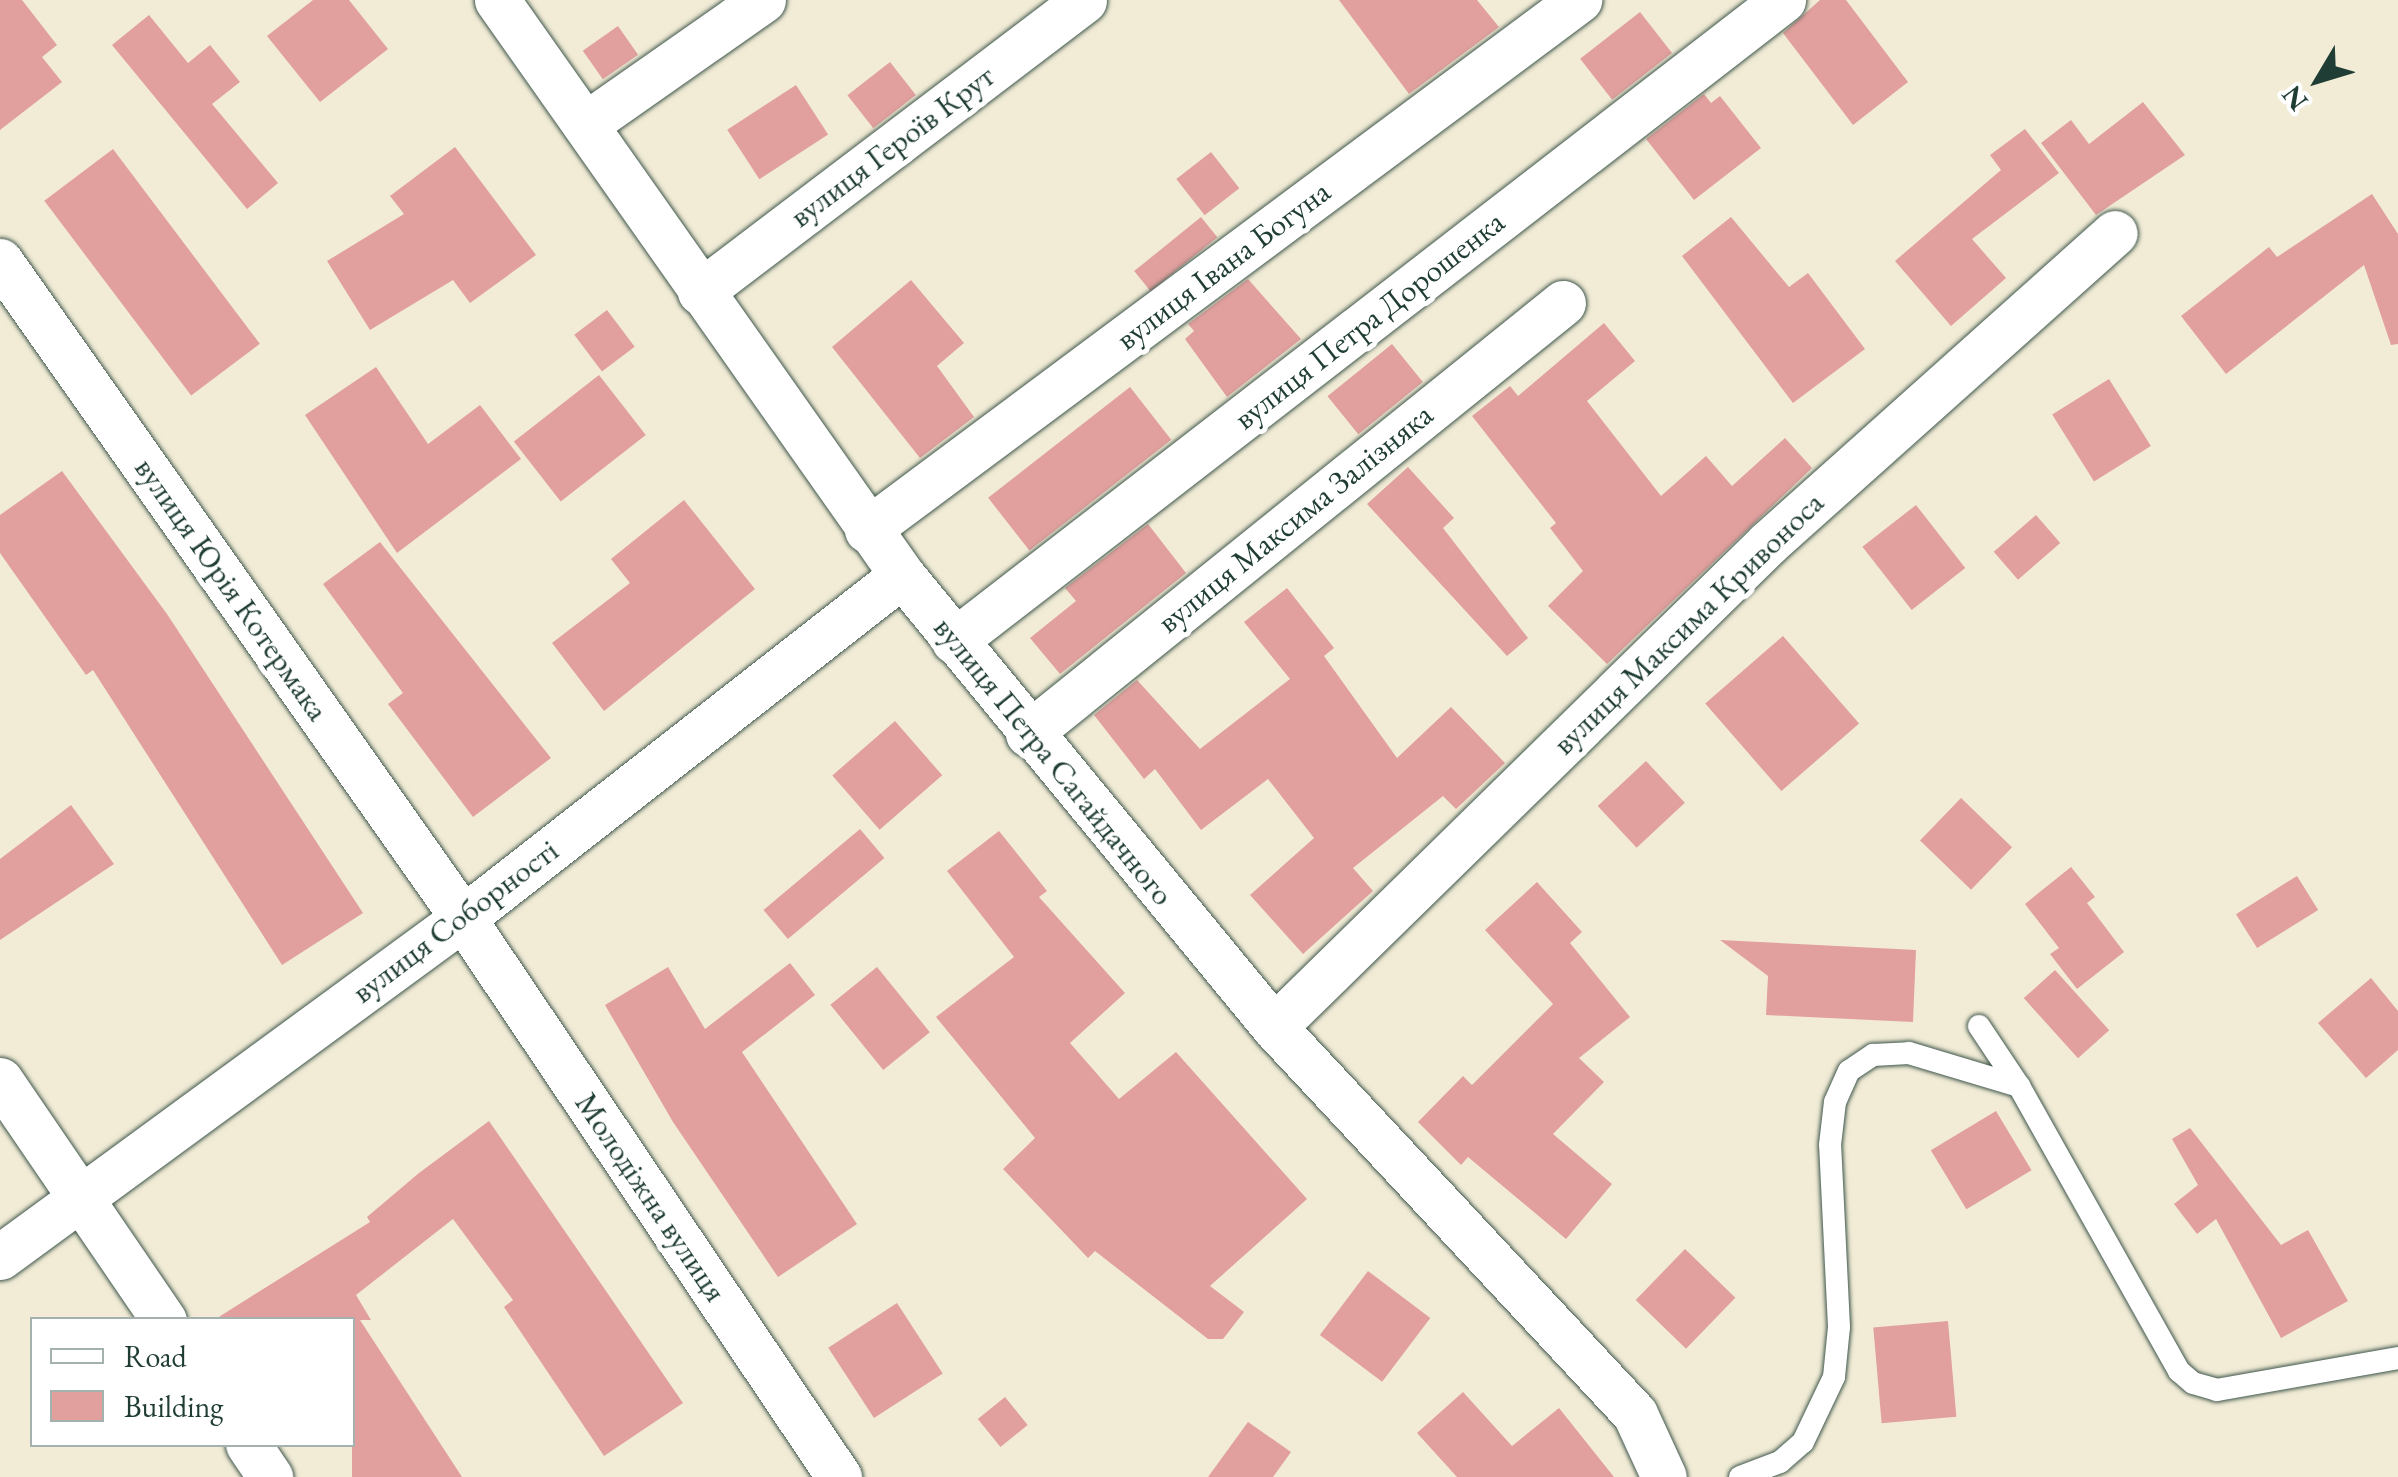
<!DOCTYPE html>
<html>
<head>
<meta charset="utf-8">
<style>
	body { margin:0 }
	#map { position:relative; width:2398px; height:1477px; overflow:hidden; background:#f2ecd6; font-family:"EB Garamond",serif }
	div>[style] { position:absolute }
	.building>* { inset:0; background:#e1a09e; transform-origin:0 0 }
	.roads { filter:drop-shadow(0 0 2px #3f574c) drop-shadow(0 0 2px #3f574c) }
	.lane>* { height:22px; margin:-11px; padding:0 11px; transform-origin:11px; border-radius:11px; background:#fff }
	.street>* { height:45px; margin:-22.5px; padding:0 22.5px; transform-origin:22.5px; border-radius:22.5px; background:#fff }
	span { translate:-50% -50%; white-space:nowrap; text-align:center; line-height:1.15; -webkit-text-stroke:10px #fff; paint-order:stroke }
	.street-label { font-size:32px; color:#1f3d34 }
	.legend { position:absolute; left:30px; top:1317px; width:325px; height:130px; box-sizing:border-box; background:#fff; border:2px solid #a5b1ae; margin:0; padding:12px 18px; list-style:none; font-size:30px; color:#1f3d34 }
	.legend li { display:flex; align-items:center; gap:20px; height:50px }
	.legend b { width:50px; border:2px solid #a5b1ae }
	.north { position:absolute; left:2268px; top:30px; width:100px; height:100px; -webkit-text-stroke:8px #fff; paint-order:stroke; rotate:232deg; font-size:28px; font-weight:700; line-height:40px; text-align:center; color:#1f3d34 }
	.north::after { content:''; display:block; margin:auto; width:35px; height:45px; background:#1f3d34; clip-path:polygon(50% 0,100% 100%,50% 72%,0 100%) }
</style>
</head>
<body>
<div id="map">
	<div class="building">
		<div style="clip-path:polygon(0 0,22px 0,57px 45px,42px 57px,62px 82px,0 130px)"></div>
		<div style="clip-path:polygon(313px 0,349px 0,388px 49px,320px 102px,267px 36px)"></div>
		<div style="clip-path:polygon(1339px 0,1477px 0,1499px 27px,1409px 94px)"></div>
		<div style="clip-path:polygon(1820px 0,1846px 0,1908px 82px,1853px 125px,1783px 33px)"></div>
		<div style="left:1640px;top:12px;width:52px;height:76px;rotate:52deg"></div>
		<div style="clip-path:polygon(149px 15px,188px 63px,210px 45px,240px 82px,212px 104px,278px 183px,247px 209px,112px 45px)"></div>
		<div style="left:618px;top:26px;width:35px;height:43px;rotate:55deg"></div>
		<div style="left:890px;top:62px;width:42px;height:54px;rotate:52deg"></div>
		<div style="left:796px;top:85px;width:59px;height:82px;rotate:57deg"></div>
		<div style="clip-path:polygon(1704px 94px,1711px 103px,1720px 96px,1761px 148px,1694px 200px,1646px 139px)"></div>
		<div style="clip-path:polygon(2143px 102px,2185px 155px,2096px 215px,2041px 143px,2071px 120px,2089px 144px)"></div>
		<div style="clip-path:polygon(2025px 129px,2059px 173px,1972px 239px,2006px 278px,1951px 326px,1895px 261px,2001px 170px,1990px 155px)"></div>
		<div style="clip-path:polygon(455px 147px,536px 255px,470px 303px,453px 280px,370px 330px,327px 261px,404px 214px,390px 196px)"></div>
		<div style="left:113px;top:149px;width:244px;height:86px;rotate:53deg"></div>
		<div style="left:1211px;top:152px;width:46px;height:44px;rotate:52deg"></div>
		<div style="clip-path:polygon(2372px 194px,2398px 234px,2398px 344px,2391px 345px,2364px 265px,2226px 374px,2181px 316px,2269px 247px,2277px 257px)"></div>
		<div style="left:1201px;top:217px;width:26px;height:86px;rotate:51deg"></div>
		<div style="clip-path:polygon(1731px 217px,1789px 287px,1808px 273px,1865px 349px,1793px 403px,1682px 256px)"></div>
		<div style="clip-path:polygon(1248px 279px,1301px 339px,1227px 397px,1185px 339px,1194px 331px,1188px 324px)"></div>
		<div style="clip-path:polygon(911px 280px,964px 343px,937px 366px,974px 417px,920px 458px,832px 347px)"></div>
		<div style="left:607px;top:310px;width:46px;height:41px;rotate:53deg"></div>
		<div style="clip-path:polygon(1604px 323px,1635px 361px,1587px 401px,1661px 496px,1706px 456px,1732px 486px,1785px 438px,1812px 468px,1607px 664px,1548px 606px,1583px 571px,1550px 528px,1556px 523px,1472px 416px,1510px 386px,1518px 396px)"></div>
		<div style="left:1392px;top:344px;width:49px;height:83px;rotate:51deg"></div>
		<div style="clip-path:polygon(376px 367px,428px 444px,480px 405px,521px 459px,397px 553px,305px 415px)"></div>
		<div style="left:599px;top:375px;width:76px;height:108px;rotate:52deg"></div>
		<div style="left:2109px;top:379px;width:79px;height:67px;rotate:58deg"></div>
		<div style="left:1130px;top:387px;width:67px;height:180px;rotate:52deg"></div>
		<div style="clip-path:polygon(1408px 467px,1454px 518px,1443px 528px,1528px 638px,1507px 656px,1367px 504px)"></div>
		<div style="clip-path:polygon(62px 471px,167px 614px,363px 913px,282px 965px,93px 670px,86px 675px,0 553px,0 515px)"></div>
		<div style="clip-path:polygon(684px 500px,755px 589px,604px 711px,552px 643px,630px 583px,611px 559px)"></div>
		<div style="left:1916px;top:505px;width:80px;height:68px;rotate:52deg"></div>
		<div style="left:2036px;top:515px;width:37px;height:56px;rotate:49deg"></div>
		<div style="clip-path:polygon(1148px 524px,1186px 573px,1060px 674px,1030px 638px,1076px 601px,1065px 588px)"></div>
		<div style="clip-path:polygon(380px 542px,551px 758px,473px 817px,388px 704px,403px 693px,323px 584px)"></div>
		<div style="clip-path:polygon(1287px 588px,1334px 648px,1324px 656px,1397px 758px,1451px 707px,1505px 763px,1456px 809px,1443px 796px,1353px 868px,1373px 891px,1303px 954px,1250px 895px,1314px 838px,1268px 779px,1201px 830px,1155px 769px,1144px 779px,1094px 715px,1137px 680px,1200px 749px,1290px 679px,1244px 622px)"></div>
		<div style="left:1783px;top:636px;width:116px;height:103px;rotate:49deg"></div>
		<div style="left:895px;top:721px;width:72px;height:83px;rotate:49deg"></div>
		<div style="left:1646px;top:761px;width:57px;height:66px;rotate:47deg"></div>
		<div style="left:1961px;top:798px;width:71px;height:59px;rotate:44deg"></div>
		<div style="clip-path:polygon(71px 805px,114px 864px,0 940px,0 859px)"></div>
		<div style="left:860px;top:829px;width:38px;height:126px;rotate:50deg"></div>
		<div style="clip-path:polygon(999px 831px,1047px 891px,1039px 897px,1125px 993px,1070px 1043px,1119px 1099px,1176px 1052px,1307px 1199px,1210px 1286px,1244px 1312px,1223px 1339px,1208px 1339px,1095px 1251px,1088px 1258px,1003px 1169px,1035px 1138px,936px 1017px,1014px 957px,947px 871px)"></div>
		<div style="clip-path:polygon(2071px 867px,2095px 897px,2087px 903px,2124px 952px,2077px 989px,2050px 954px,2059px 948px,2025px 904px)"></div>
		<div style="left:2297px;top:876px;width:40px;height:72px;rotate:58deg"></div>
		<div style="clip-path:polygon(1537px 882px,1582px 932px,1570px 943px,1630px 1017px,1579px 1058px,1604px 1082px,1553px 1134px,1612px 1184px,1566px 1239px,1468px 1157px,1461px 1165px,1418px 1122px,1463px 1076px,1472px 1085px,1553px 1004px,1485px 930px)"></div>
		<div style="clip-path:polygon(1720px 940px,1916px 950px,1913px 1022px,1766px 1015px,1768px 976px)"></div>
		<div style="clip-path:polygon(790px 963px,815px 995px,742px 1052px,857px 1224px,778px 1277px,673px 1122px,605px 1005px,668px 967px,705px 1029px)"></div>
		<div style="left:877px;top:967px;width:84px;height:60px;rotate:51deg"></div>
		<div style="left:2055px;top:970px;width:81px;height:42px;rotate:48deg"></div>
		<div style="clip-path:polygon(2371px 978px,2398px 1011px,2398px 1050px,2366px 1078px,2318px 1023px)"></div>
		<div style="left:1996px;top:1111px;width:69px;height:76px;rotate:59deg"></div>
		<div style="clip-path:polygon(489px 1121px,683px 1403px,604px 1456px,504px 1307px,513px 1300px,453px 1219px,356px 1295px,371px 1320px,360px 1320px,462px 1477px,352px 1477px,352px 1320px,214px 1320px,370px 1222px,367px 1217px,419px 1173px)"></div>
		<div style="clip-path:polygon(2190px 1128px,2281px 1245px,2308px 1230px,2348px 1301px,2281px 1338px,2216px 1219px,2197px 1234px,2174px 1204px,2198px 1185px,2172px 1139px)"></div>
		<div style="left:1685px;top:1249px;width:70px;height:71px;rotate:44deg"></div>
		<div style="left:1368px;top:1271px;width:78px;height:80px;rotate:37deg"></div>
		<div style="left:897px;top:1303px;width:84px;height:82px;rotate:57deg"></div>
		<div style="left:1948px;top:1321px;width:96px;height:75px;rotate:85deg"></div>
		<div style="clip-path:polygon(1463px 1392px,1512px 1446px,1559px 1408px,1614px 1477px,1457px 1477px,1417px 1433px)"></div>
		<div style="left:1005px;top:1397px;width:36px;height:35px;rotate:51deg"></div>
		<div style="clip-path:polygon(1248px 1422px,1291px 1452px,1273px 1477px,1208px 1477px)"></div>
	</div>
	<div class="roads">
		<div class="lane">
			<div style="left:1979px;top:1026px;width:72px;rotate:56.3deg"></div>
			<div style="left:1740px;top:1477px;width:43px;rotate:-20.6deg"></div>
			<div style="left:1780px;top:1462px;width:30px;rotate:-41deg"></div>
			<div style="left:1803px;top:1442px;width:72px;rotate:-64.5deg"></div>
			<div style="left:1834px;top:1377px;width:50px;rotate:-84.3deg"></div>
			<div style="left:1839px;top:1327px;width:182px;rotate:-92.8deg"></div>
			<div style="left:1830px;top:1145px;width:43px;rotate:-83.4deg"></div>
			<div style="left:1835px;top:1102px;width:34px;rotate:-66deg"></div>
			<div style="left:1849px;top:1071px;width:29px;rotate:-34deg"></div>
			<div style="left:1873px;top:1055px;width:36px;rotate:-3deg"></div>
			<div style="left:1909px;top:1053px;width:115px;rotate:16.7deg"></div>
			<div style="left:2019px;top:1086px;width:327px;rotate:60.7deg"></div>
			<div style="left:2179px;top:1371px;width:18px;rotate:41deg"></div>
			<div style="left:2193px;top:1383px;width:25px;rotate:16deg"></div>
			<div style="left:2217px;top:1390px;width:184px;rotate:-10deg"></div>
		</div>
		<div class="street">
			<div style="left:497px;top:0;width:703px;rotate:54.84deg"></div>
			<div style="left:902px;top:575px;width:585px;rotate:50.55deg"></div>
			<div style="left:1274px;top:1027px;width:529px;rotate:46.99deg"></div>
			<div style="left:1635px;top:1414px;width:69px;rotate:65.3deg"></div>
			<div style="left:586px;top:124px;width:216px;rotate:-35deg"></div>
			<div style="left:0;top:261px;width:804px;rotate:54.83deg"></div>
			<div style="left:463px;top:918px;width:674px;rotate:56.07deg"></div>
			<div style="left:700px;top:292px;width:482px;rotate:-37.2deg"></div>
			<div style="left:867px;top:530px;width:888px;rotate:-36.66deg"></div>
			<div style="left:954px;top:641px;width:1048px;rotate:-37.71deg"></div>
			<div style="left:1028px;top:734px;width:687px;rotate:-38.86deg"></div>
			<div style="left:1274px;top:1027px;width:692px;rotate:-44.41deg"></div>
			<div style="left:1768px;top:543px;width:465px;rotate:-41.8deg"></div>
			<div style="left:0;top:1080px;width:291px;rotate:55.7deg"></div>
			<div style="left:0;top:1257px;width:574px;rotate:-36.21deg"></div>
			<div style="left:463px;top:918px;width:557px;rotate:-38deg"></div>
			<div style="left:248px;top:1444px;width:40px;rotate:56deg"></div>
		</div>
	</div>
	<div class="street-label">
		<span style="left:892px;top:146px;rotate:-37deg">вулиця Героїв Крут</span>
		<span style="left:1223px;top:265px;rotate:-37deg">вулиця Івана Богуна</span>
		<span style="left:1369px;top:320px;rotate:-38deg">вулиця Петра Дорошенка</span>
		<span style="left:1295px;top:518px;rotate:-39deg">вулиця Максима Залізняка</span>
		<span style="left:232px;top:589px;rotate:55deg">вулиця Юрія Котермака</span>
		<span style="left:1688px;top:623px;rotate:-44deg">вулиця Максима Кривоноса</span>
		<span style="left:1054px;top:761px;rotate:51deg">вулиця Петра Сагайдачного</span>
		<span style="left:455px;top:921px;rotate:-37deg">вулиця Соборності</span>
		<span style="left:651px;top:1197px;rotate:56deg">Молодіжна вулиця</span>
	</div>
	<ul class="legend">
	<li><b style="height:12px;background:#fff"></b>Road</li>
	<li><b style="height:28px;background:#e1a09e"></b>Building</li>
	</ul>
	<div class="north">N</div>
</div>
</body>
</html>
